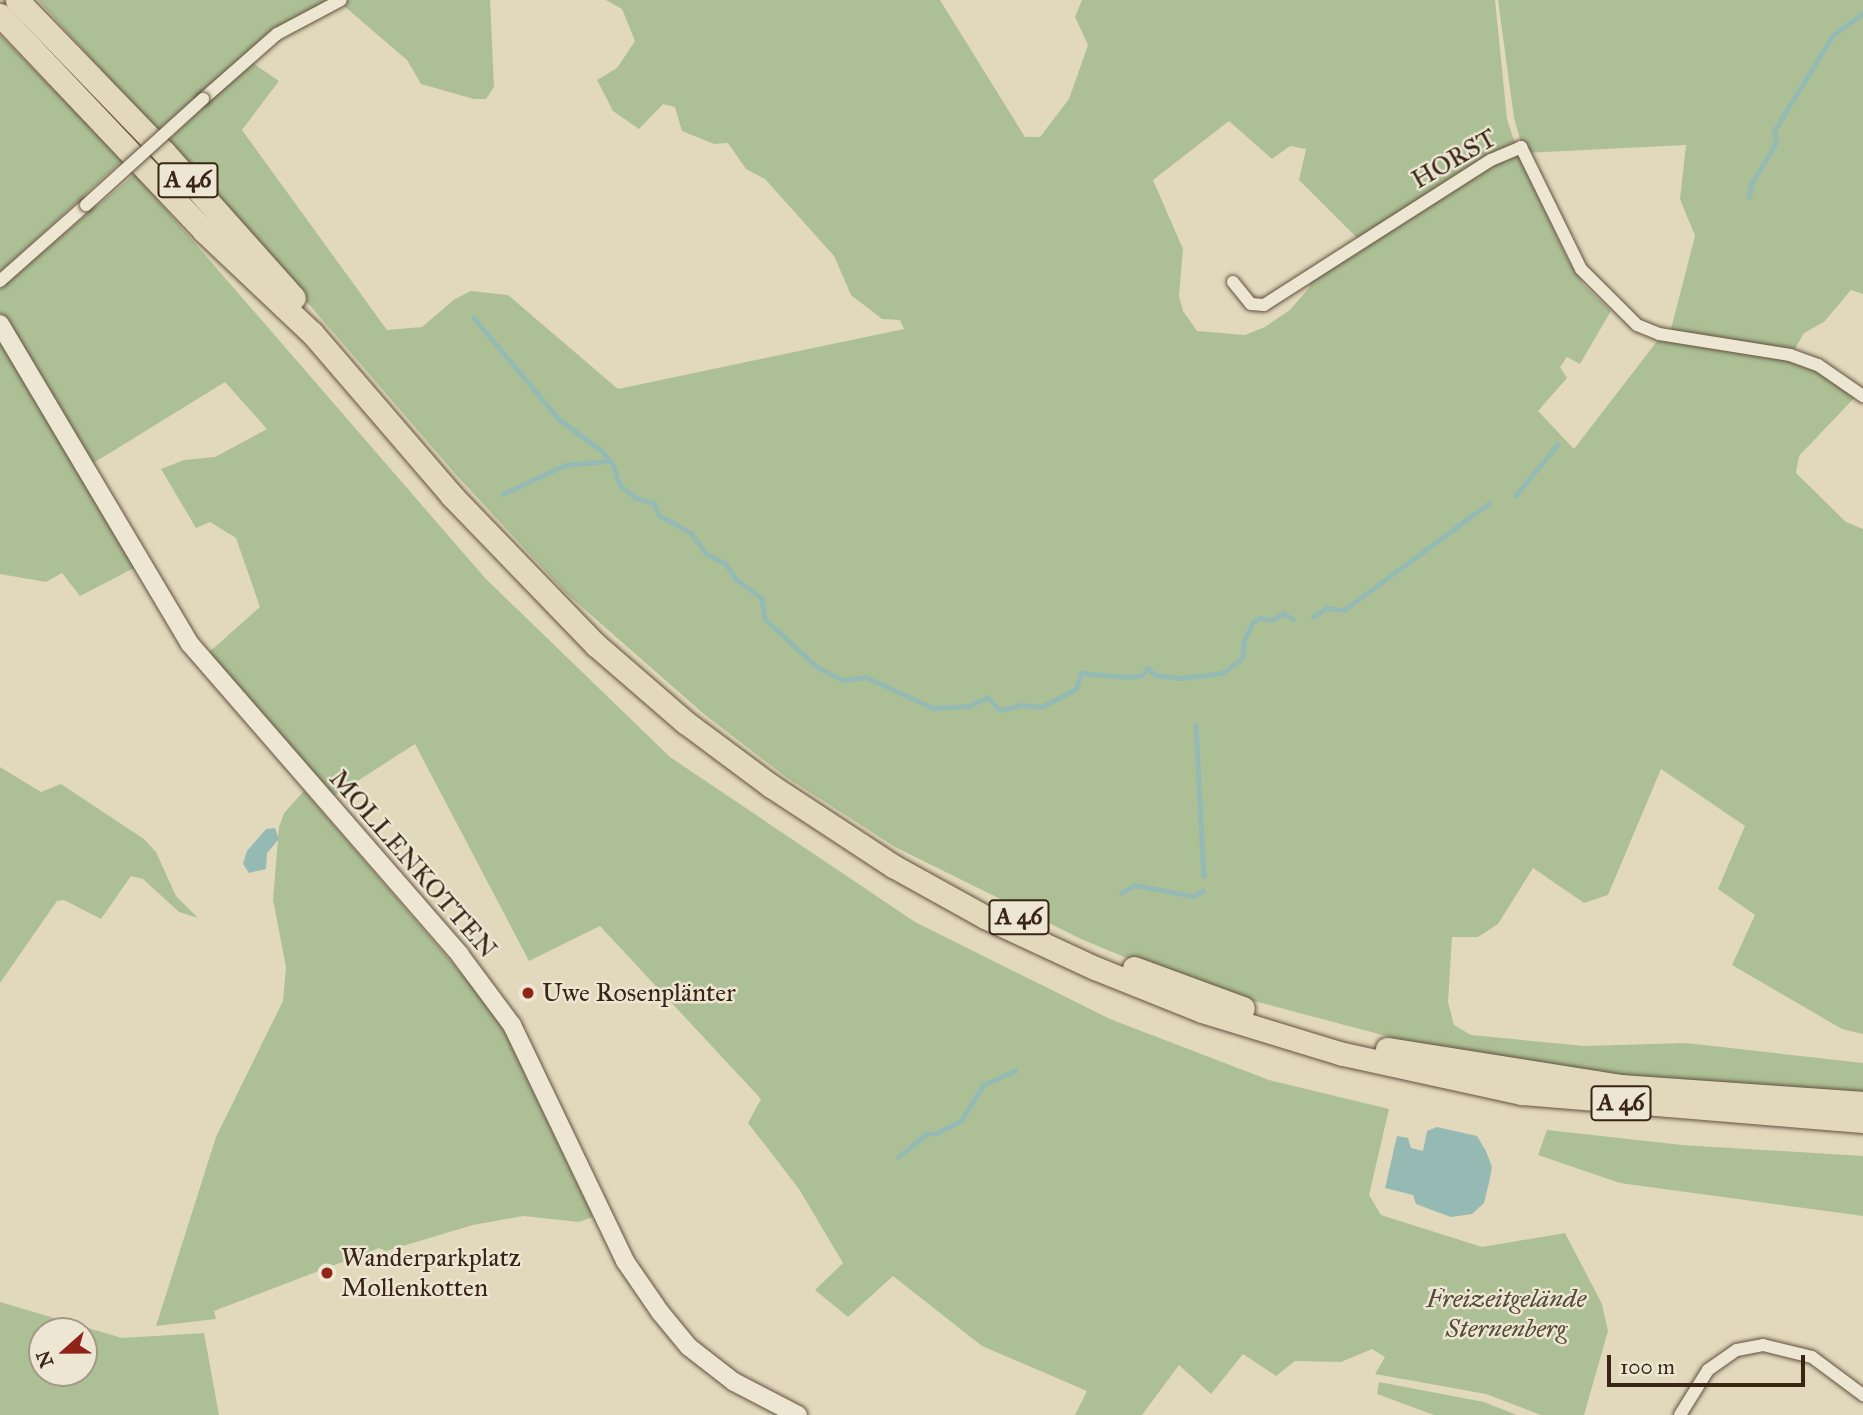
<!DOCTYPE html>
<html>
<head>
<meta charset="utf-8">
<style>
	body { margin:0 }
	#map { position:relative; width:1863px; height:1415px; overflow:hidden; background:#e2d9bc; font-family:"IM FELL Great Primer",serif }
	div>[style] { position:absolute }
	.green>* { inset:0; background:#adc095 }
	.water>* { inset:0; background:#95bab3 }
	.stream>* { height:4.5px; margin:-2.25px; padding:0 2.25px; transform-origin:2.25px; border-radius:2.25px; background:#95bab3 }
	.roads { filter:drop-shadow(0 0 2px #635140) drop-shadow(0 0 2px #635140) }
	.street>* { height:12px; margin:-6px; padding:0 6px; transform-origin:6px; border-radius:6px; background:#ece6d3 }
	.secondary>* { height:18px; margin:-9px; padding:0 9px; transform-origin:9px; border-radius:9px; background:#ece6d3 }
	.highway>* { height:23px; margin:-11.5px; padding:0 11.5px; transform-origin:11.5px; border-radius:11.5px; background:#e2d9bc }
	.bridges { filter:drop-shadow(0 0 2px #635140) drop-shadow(0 0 2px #635140) }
	.street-bridge>* { height:12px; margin:-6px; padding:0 6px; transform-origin:6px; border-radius:6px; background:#ece6d3 }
	.dots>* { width:19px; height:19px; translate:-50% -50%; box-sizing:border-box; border:4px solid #ece6d3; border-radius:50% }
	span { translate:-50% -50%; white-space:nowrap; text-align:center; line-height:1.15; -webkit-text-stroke:5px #ece6d3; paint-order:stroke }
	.shield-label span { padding:2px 5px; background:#ece6d3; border:2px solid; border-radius:5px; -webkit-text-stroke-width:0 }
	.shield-label { font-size:24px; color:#392416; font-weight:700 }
	.street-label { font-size:26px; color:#392416 }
	.poi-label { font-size:26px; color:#392416 }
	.left { translate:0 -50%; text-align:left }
	.park-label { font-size:26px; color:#564b36; font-style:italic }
	.north { position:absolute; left:28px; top:1317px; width:70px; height:70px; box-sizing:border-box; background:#ece6d3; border:2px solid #a49887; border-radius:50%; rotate:249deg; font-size:19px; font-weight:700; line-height:28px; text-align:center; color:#392416 }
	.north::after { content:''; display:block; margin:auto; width:24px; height:32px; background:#8f2418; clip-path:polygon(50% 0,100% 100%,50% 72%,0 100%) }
	.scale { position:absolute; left:1607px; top:1355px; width:198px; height:32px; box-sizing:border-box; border:4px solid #392416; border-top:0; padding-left:9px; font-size:21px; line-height:24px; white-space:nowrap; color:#392416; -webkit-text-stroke:5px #ece6d3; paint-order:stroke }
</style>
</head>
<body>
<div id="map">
	<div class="green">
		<div style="clip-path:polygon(38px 0,329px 0,268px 34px,157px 131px)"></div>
		<div style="clip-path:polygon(337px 0,490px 0,494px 87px,486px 99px,474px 99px,421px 84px,407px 60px)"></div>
		<div style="clip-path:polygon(606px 0,940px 0,1025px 137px,1040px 137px,1069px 99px,1088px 45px,1075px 17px,1082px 0,1495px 0,1507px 119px,1516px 146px,1360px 241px,1299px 180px,1306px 149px,1290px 146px,1272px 159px,1229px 121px,1153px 180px,1183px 249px,1179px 296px,1183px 311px,1197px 331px,1245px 335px,1265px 327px,1290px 310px,1309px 288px,1313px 275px,1516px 150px,1568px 260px,1584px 285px,1611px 311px,1580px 364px,1567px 357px,1560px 367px,1567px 378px,1538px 411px,1574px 449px,1661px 336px,1795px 359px,1857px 395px,1799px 456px,1796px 473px,1846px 522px,1863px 529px,1863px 1034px,1842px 1029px,1732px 965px,1755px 915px,1718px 889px,1745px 826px,1661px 769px,1608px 895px,1584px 903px,1533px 868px,1498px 924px,1478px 937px,1452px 937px,1448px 1002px,1454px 1025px,1471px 1035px,1584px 1046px,1686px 1043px,1863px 1063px,1863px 1098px,1569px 1075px,1470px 1058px,1189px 984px,1081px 939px,895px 847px,786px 777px,705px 715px,566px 593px,458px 477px,168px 141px,251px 62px,279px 81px,242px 130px,387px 330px,422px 327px,455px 299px,471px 291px,508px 295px,618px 389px,904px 329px,900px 320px,882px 319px,851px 295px,834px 256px,765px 179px,746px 169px,728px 143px,714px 144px,682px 131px,675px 107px,663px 104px,639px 129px,613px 111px,597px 80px,617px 68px,635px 41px,622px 9px)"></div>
		<div style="clip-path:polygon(1498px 0,1863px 0,1863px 294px,1851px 290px,1824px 322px,1804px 333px,1792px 354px,1670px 333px,1695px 236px,1680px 199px,1686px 145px,1524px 153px,1514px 118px)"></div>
		<div style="clip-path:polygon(0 35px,123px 160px,0 272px)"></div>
		<div style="clip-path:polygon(135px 174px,485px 578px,670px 757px,915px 922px,1110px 1019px,1269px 1080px,1389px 1109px,1369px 1195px,1381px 1215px,1482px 1247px,1565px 1233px,1602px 1304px,1608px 1331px,1584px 1415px,1541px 1415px,1486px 1394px,1375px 1374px,1385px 1357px,1372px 1349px,1341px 1362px,1295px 1361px,1276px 1376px,1243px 1354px,1211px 1394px,1179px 1365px,1142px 1415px,1075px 1415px,1087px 1391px,982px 1346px,893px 1276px,848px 1317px,815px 1290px,843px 1263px,799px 1189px,748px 1123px,761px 1099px,600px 926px,529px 961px,415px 744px,328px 800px,207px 654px,260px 607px,236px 538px,210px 522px,196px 528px,161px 469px,184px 460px,215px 457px,267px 429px,225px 382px,92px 464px,0 313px,0 288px)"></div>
		<div style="clip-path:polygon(0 340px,134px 568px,80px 596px,62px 573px,46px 582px,0 574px)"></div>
		<div style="clip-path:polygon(0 767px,41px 792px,61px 784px,144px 839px,156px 852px,176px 896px,198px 918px,179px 912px,143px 879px,131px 876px,101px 919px,64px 900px,57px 901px,0 983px)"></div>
		<div style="clip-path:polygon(304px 791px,496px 1014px,593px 1217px,579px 1222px,523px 1216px,473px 1225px,386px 1251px,379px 1248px,214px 1311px,216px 1319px,156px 1326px,216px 1137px,283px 1001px,286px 967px,273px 900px,279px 827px,284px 813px)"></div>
		<div style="clip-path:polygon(1547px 1130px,1682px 1145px,1863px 1156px,1863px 1216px,1620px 1183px,1538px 1155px)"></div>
		<div style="clip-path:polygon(evenodd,0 1302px,122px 1338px,204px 1333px,219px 1415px,0 1415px,0 1302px,84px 1331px,84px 1373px,42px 1373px,42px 1331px,84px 1331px)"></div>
		<div style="clip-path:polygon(1379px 1382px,1484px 1402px,1517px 1415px,1434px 1415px,1377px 1394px)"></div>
	</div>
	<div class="water">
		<div style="clip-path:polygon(275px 828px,279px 839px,267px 853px,266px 869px,249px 873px,243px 864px,247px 851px,266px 829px)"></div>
		<div style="clip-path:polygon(1437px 1127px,1477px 1136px,1486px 1151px,1492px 1167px,1489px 1183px,1484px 1203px,1472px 1214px,1451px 1217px,1416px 1204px,1413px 1195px,1385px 1188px,1397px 1136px,1408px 1138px,1411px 1148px,1423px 1151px,1427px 1131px)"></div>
	</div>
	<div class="stream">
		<div style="left:1749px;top:197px;width:12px;rotate:-81deg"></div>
		<div style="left:1751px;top:185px;width:50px;rotate:-59.8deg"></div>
		<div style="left:1776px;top:142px;width:11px;rotate:-100deg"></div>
		<div style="left:1774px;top:131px;width:113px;rotate:-58.4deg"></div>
		<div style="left:1833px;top:35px;width:37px;rotate:-36deg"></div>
		<div style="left:474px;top:318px;width:133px;rotate:49.9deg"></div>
		<div style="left:560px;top:420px;width:51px;rotate:36.2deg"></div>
		<div style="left:601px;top:450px;width:18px;rotate:49deg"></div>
		<div style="left:613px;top:464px;width:22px;rotate:72deg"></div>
		<div style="left:620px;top:485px;width:21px;rotate:39deg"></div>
		<div style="left:636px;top:498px;width:19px;rotate:16deg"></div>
		<div style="left:654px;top:503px;width:13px;rotate:67deg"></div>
		<div style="left:659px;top:515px;width:37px;rotate:29deg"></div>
		<div style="left:691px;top:533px;width:26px;rotate:53deg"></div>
		<div style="left:707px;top:554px;width:20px;rotate:27deg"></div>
		<div style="left:725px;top:563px;width:21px;rotate:55deg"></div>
		<div style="left:737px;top:580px;width:31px;rotate:36deg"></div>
		<div style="left:762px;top:598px;width:21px;rotate:82deg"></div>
		<div style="left:765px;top:619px;width:71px;rotate:42.7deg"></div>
		<div style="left:817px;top:667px;width:29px;rotate:27deg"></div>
		<div style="left:843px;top:680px;width:23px;rotate:-7deg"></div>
		<div style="left:866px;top:677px;width:74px;rotate:24.8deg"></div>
		<div style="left:933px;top:708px;width:36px;rotate:-3deg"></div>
		<div style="left:969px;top:706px;width:21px;rotate:-25deg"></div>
		<div style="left:988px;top:697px;width:18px;rotate:47deg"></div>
		<div style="left:1000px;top:710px;width:23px;rotate:-13deg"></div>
		<div style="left:1022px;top:705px;width:19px;rotate:6deg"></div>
		<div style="left:1041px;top:707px;width:39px;rotate:-27deg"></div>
		<div style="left:1076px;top:689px;width:17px;rotate:-73deg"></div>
		<div style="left:1081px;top:673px;width:44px;rotate:5.2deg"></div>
		<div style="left:1125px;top:677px;width:16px;rotate:-4deg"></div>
		<div style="left:1141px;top:676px;width:11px;rotate:-49deg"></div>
		<div style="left:1148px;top:668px;width:10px;rotate:45deg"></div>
		<div style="left:1155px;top:675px;width:26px;rotate:7deg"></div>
		<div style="left:1181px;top:678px;width:42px;rotate:-6.8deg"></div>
		<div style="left:1223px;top:673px;width:24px;rotate:-38deg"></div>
		<div style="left:1242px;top:658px;width:17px;rotate:-83deg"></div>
		<div style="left:1244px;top:641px;width:21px;rotate:-65deg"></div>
		<div style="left:1253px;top:622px;width:8px;rotate:-30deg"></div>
		<div style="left:1260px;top:618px;width:12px;rotate:9deg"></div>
		<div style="left:1272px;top:620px;width:13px;rotate:-32deg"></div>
		<div style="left:1283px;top:613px;width:12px;rotate:31deg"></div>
		<div style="left:503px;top:494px;width:68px;rotate:-25.1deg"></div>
		<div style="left:565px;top:465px;width:44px;rotate:-5.2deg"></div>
		<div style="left:1515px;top:496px;width:66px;rotate:-50.5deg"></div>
		<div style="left:1313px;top:617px;width:17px;rotate:-33deg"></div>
		<div style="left:1327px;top:608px;width:17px;rotate:7deg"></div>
		<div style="left:1344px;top:610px;width:180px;rotate:-36.4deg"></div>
		<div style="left:1196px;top:725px;width:151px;rotate:87deg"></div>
		<div style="left:1121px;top:893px;width:16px;rotate:-30deg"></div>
		<div style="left:1135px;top:885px;width:59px;rotate:10.7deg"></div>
		<div style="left:1193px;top:896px;width:11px;rotate:-27deg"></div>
		<div style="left:898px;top:1157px;width:36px;rotate:-39deg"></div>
		<div style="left:926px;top:1134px;width:9px"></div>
		<div style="left:935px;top:1134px;width:29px;rotate:-27deg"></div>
		<div style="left:961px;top:1121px;width:42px;rotate:-58.6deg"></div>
		<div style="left:983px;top:1085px;width:35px;rotate:-24deg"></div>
	</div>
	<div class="roads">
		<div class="street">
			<div style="left:203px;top:99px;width:98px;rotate:-41.3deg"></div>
			<div style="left:277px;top:34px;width:72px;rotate:-28deg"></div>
			<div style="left:0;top:281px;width:115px;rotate:-41.5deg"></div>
			<div style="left:1233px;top:282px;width:28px;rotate:51deg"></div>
			<div style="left:1251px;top:304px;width:13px;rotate:4deg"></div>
			<div style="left:1264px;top:305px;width:269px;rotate:-32.6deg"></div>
			<div style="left:1491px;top:160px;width:33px;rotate:-23deg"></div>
			<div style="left:1521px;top:147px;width:136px;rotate:63.8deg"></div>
			<div style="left:1581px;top:269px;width:79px;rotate:45deg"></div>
			<div style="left:1637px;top:325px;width:24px;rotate:22deg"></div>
			<div style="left:1659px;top:334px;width:133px;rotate:9.1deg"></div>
			<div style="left:1790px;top:355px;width:30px;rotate:20deg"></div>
			<div style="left:1818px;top:365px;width:55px;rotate:34.6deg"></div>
			<div style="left:1680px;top:1415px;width:53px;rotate:-58.1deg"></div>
			<div style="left:1708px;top:1370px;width:35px;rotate:-35deg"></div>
			<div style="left:1737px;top:1350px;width:26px;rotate:-11deg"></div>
			<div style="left:1763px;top:1345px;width:50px;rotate:13.8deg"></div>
			<div style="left:1812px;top:1357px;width:64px;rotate:36.7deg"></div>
		</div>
		<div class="secondary">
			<div style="left:0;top:324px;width:372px;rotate:59.3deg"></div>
			<div style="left:190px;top:644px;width:412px;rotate:49deg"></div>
			<div style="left:460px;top:955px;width:87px;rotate:53.4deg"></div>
			<div style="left:512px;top:1025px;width:262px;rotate:64.4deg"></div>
			<div style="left:625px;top:1261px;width:62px;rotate:55.5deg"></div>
			<div style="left:660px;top:1312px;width:45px;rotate:50.4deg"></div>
			<div style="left:689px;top:1347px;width:57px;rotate:37.9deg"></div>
			<div style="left:734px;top:1382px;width:72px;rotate:27.3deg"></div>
		</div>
		<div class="highway">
			<div style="left:17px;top:0;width:211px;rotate:46deg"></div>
			<div style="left:164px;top:152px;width:195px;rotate:48.3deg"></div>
			<div style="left:0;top:15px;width:297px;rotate:46.6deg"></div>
			<div style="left:204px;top:231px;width:149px;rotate:43.4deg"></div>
			<div style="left:312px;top:333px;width:215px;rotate:49.3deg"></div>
			<div style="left:452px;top:496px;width:207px;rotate:46deg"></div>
			<div style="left:596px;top:645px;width:118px;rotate:40.9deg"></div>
			<div style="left:685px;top:722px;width:107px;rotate:36.7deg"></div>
			<div style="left:771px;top:786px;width:146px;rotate:33.3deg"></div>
			<div style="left:893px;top:866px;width:105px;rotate:29deg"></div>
			<div style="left:985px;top:917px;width:121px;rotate:24.9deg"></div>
			<div style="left:1095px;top:968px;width:115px;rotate:21.9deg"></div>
			<div style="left:1202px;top:1011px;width:147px;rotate:17deg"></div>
			<div style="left:1343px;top:1054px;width:183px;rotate:12.3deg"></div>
			<div style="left:1522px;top:1093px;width:342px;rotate:4.7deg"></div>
			<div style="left:1134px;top:968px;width:116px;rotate:20.2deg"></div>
			<div style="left:1387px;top:1049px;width:237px;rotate:9deg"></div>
			<div style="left:1621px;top:1086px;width:243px;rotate:4deg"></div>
		</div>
	</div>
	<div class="bridges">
		<div class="street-bridge">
			<div style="left:86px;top:205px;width:158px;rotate:-42.2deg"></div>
		</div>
	</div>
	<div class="dots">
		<div style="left:528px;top:993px;background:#8f2418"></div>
		<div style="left:327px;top:1273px;background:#8f2418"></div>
	</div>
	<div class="shield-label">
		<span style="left:188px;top:180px">A 46</span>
		<span style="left:1019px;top:917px">A 46</span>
		<span style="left:1621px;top:1103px">A 46</span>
	</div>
	<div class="street-label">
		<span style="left:1454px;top:159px;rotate:-30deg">HORST</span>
		<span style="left:413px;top:864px;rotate:49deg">MOLLENKOTTEN</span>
	</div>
	<div class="poi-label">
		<span class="left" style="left:542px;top:993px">Uwe Rosenplänter</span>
		<span class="left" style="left:341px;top:1273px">Wanderparkplatz<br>Mollenkotten</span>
	</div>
	<div class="park-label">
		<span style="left:1506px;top:1314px">Freizeitgelände<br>Sternenberg</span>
	</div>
	<div class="north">N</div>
	<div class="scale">100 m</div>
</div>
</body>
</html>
